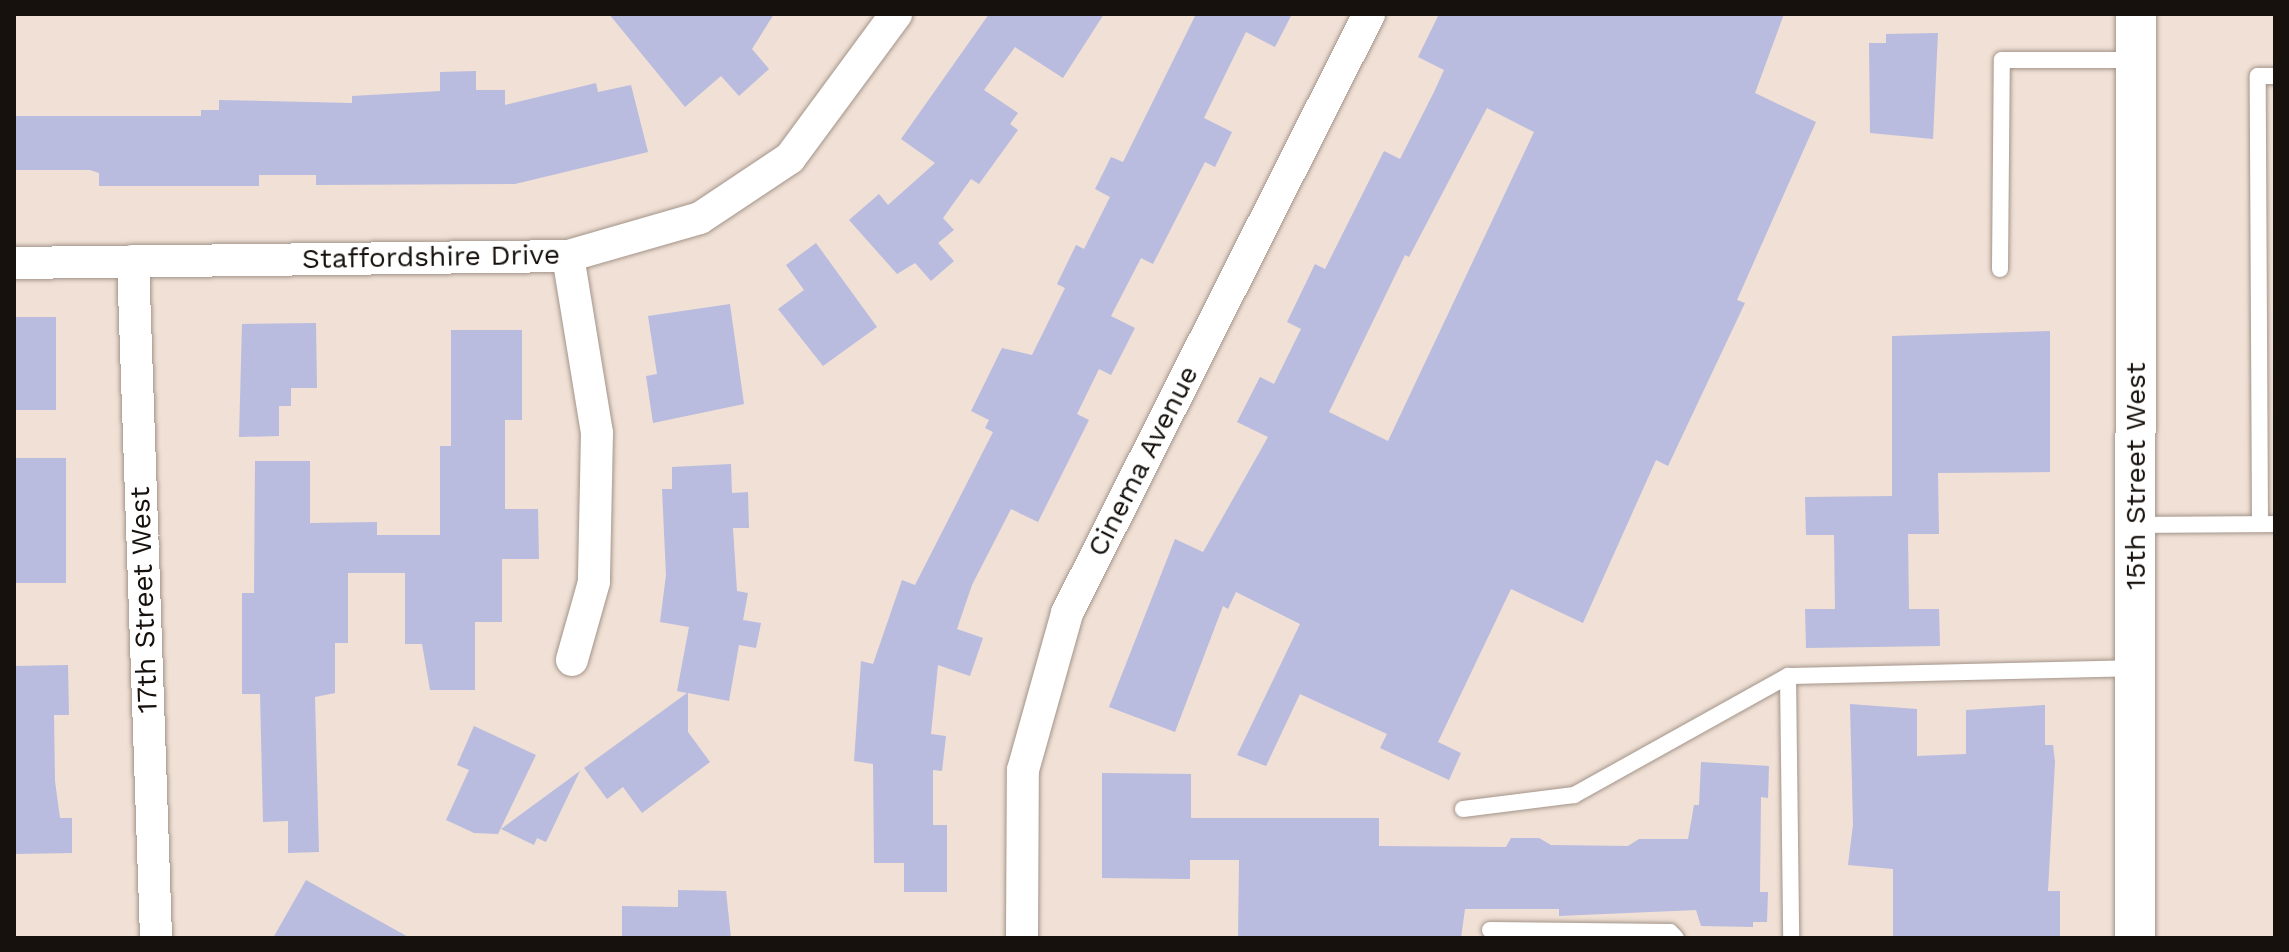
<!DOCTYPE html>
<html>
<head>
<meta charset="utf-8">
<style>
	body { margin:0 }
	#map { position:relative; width:2289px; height:952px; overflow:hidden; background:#f0e0d5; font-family:"Work Sans",sans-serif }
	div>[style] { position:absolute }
	.building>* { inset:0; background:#b9bcdf; transform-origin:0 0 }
	.roads { filter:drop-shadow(0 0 2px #a3948a) drop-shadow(0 0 2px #a3948a) }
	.service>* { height:16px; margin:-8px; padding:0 8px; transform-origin:8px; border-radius:8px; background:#fff }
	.minor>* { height:32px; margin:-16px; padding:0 16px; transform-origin:16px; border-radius:16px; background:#fff }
	.tertiary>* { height:40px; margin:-20px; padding:0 20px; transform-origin:20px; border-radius:20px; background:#fff }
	span { translate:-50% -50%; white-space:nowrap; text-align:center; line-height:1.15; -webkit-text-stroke:6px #fff; paint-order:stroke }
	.street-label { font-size:28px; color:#16110d }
	.frame { position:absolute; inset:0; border:16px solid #16110d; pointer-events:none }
</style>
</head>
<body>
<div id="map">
	<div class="building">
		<div style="clip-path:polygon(609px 14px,774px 14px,752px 49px,769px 69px,739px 96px,721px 76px,685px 107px)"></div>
		<div style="clip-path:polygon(989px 14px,1104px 14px,1063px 78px,1015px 47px,984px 90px,1018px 113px,1010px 124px,1018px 130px,979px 184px,971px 179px,943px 218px,954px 230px,938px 243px,954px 261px,931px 281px,915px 263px,897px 274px,849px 220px,879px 194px,888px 205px,935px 163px,901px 139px)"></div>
		<div style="clip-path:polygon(1196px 14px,1292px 14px,1275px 47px,1246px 32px,1204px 118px,1232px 132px,1215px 167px,1205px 162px,1153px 264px,1141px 258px,1111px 316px,1135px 328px,1111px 375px,1099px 369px,1077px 414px,1089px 420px,1038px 522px,1011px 509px,972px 585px,957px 629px,983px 638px,970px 676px,938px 665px,931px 734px,946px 736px,942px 771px,933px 770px,933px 825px,947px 825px,947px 892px,904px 892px,904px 863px,874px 863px,873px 764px,854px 761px,861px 661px,873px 664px,902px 580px,915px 585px,993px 432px,985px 428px,989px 420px,971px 411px,1002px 348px,1032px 355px,1065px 288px,1057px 284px,1076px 245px,1084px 249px,1110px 197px,1095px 189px,1111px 157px,1123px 162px)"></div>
		<div style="clip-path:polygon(evenodd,1439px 14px,1784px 14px,1755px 93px,1816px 122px,1737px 300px,1745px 303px,1668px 466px,1656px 460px,1583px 623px,1511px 589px,1438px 742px,1461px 753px,1449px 780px,1380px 748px,1387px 734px,1300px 694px,1266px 766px,1237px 755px,1300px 624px,1236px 592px,1228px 609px,1223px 606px,1175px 732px,1109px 707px,1175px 539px,1203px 552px,1268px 437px,1237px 422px,1260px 377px,1274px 384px,1301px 329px,1287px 322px,1315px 264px,1325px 269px,1384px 151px,1400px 159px,1434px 92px,1444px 70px,1418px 57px,1439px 14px,1487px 108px,1534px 132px,1388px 441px,1329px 412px,1405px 255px,1409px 257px,1487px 108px)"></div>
		<div style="clip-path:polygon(1938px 33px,1933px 139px,1870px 133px,1869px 43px,1886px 43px,1886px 34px)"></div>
		<div style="clip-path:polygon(476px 71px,476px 90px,505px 90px,505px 105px,596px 83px,598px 92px,631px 85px,648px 152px,515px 184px,316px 185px,316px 175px,259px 175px,259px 186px,99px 186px,99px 173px,90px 170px,15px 170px,15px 116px,201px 116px,201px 110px,219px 110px,219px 100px,352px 103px,352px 96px,440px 91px,440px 72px)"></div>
		<div style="clip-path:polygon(816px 243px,877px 327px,823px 366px,778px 309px,804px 290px,786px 265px)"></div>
		<div style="clip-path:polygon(730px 304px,744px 404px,653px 423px,646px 376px,657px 374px,648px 316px)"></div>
		<div style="left:14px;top:317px;width:42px;height:93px"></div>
		<div style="clip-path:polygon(316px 323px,317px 388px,291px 388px,291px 406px,279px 406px,279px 436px,239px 437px,242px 324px)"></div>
		<div style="clip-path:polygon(451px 330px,522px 330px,522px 420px,505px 420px,505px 509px,538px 509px,539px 559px,502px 559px,502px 622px,475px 622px,475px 690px,430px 690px,422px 644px,405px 644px,405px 573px,348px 573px,348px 643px,335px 643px,335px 693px,315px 697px,319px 852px,288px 853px,288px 821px,263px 822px,260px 694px,242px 694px,242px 593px,254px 593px,255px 461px,310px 461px,310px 523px,377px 522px,377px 535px,440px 535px,440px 446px,451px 446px)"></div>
		<div style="clip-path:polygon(2050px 331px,2050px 472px,1938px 473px,1939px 534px,1908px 534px,1909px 609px,1939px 609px,1940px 646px,1806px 648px,1805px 609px,1835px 609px,1834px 535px,1806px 535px,1805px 497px,1892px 496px,1892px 336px)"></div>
		<div style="left:14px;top:458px;width:52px;height:125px"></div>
		<div style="clip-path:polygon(731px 464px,732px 493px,748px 492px,749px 528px,733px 528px,737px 591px,748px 593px,743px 620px,761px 623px,756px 648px,739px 645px,729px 701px,688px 693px,688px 732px,710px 762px,642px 813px,623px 787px,607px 799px,584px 768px,687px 693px,677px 691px,689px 627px,660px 622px,666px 575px,662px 489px,672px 489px,672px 467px)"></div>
		<div style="clip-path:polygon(68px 665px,69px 715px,54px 715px,55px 781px,60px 818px,72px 818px,72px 853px,14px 854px,14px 666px)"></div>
		<div style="clip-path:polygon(1850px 704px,1917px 709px,1917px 756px,1966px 754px,1966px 710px,2045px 705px,2045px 745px,2053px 745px,2055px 762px,2048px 891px,2060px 891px,2060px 938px,1893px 938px,1893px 869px,1848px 865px,1853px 825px)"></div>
		<div style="clip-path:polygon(474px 726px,536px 755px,498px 834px,474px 833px,446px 820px,469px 770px,457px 765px)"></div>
		<div style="clip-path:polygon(1701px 762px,1769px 766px,1768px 798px,1761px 797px,1760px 892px,1768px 892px,1767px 922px,1753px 922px,1753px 927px,1701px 926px,1696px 910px,1559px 916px,1559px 909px,1465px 909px,1461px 938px,1238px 938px,1239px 860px,1190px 860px,1190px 879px,1102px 878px,1102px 773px,1191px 774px,1191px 818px,1379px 818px,1379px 846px,1506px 847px,1511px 838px,1539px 838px,1551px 845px,1628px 846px,1639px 839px,1688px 839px,1694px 805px,1699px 805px)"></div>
		<div style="clip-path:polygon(580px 771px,546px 842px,537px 838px,534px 845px,501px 829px)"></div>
		<div style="clip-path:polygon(306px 880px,410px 938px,273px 938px)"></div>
		<div style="clip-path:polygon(678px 890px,726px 891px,731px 938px,622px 938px,622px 906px,678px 907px)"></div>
	</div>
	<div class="roads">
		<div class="service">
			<div style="left:2000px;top:269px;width:209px;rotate:-89.5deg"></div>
			<div style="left:2002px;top:60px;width:133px"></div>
			<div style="left:2260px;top:523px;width:447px;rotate:-90.3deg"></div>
			<div style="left:2258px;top:76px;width:17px"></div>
			<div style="left:2136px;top:525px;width:139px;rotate:-0.4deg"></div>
			<div style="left:1788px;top:676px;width:262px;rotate:89.3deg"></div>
			<div style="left:1463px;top:809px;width:112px;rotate:-7.2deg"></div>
			<div style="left:1574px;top:795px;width:245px;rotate:-29.1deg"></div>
			<div style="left:1788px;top:676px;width:346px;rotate:-1.3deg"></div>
			<div style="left:1490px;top:930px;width:180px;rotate:0.6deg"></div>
			<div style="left:1670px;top:932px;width:8px;rotate:45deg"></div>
		</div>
		<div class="minor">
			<div style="left:568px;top:256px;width:179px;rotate:80.7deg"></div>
			<div style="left:597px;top:433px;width:149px;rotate:91.2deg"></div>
			<div style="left:594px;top:582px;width:81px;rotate:105.8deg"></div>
			<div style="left:133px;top:261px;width:677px;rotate:88.05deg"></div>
			<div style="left:14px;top:263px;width:554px;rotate:-0.72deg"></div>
			<div style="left:568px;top:256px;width:137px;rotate:-16.1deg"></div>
			<div style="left:700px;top:218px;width:108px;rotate:-33.7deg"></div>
			<div style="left:790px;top:158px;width:179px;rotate:-53.6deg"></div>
			<div style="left:1022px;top:938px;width:168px;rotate:-89.7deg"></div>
			<div style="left:1023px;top:770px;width:163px;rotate:-74.3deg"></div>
			<div style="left:1067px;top:613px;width:671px;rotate:-63.24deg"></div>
		</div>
		<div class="tertiary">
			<div style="left:2135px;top:938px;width:924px;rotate:-89.94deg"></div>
		</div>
	</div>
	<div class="street-label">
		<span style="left:431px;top:257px;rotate:-1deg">Staffordshire Drive</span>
		<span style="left:1143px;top:461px;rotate:-63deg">Cinema Avenue</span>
		<span style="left:2136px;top:476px;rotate:-90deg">15th Street West</span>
		<span style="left:144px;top:600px;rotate:-92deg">17th Street West</span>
	</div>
	<div class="frame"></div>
</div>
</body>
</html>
